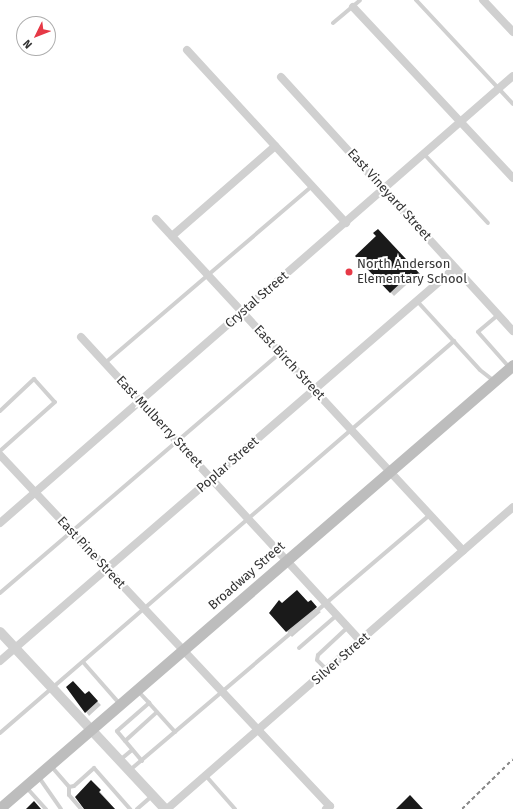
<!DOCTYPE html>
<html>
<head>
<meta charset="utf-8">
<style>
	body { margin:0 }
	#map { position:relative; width:513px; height:809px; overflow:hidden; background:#fff; font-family:"Fira Sans",sans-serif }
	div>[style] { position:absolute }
	.shadow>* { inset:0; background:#0003 }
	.building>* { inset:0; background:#1a1a1a }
	.service>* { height:4px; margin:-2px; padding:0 2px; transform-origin:2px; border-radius:2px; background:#d0d0d0 }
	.minor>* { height:8px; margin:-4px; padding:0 4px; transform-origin:4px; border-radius:4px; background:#d0d0d0 }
	.tertiary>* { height:10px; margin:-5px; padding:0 5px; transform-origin:5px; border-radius:5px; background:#d0d0d0 }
	.secondary>* { height:11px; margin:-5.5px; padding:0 5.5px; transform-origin:5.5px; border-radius:5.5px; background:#bdbdbd }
	.rail>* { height:2px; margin-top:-1px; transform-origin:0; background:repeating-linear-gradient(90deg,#888 0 4px,transparent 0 7px) }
	.dots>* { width:11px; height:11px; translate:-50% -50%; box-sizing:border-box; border:2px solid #fff; border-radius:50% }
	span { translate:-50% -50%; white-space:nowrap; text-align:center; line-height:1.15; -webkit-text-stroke:4px #fff; paint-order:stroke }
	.street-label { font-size:13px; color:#333 }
	.poi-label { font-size:13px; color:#333 }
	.left { translate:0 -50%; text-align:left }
	.north { position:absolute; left:16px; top:16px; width:40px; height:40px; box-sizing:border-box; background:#fff; border:1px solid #adadad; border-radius:50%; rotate:227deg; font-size:11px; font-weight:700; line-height:16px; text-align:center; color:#333 }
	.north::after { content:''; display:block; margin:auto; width:14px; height:18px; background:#e63946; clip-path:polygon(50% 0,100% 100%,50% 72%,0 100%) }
</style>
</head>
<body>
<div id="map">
	<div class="shadow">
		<div style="clip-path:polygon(378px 230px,423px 278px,420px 280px,416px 276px,394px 296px,356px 256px,377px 236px)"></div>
		<div style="clip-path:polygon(308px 604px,321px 612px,292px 637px,270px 613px,282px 605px)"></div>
		<div style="clip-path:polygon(68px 687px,85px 696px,92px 696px,101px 705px,89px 716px)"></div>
		<div style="clip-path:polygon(94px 785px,115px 809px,87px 809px)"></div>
	</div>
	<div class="building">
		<div style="clip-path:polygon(378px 229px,420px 274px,416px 278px,411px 273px,390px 293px,355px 256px,376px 236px,373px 233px)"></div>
		<div style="clip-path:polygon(297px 590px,308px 602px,311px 600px,317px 607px,286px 632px,269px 613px,279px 600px,282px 603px)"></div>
		<div style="clip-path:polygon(73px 681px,85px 694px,89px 691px,98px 701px,85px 713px,66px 687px)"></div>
		<div style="clip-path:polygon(91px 780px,101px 790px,99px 792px,115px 809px,84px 809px,75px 797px)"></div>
		<div style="clip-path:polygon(410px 795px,423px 809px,396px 809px)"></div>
		<div style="clip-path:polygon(34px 801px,41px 809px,26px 809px)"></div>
	</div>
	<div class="service">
		<div style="left:416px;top:0;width:142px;rotate:47deg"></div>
		<div style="left:333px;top:23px;width:35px;rotate:-40deg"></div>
		<div style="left:424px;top:154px;width:94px;rotate:47.2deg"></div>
		<div style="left:417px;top:301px;width:93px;rotate:47.6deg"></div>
		<div style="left:480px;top:370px;width:18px;rotate:38deg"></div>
		<div style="left:498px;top:315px;width:26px;rotate:140deg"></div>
		<div style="left:478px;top:332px;width:47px;rotate:48.5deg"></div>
		<div style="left:105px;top:363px;width:272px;rotate:-40.5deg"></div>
		<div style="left:0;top:411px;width:47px;rotate:-43.3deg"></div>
		<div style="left:34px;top:379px;width:31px;rotate:48deg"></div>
		<div style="left:55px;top:402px;width:74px;rotate:138.3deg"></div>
		<div style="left:0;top:593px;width:369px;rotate:-40.6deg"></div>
		<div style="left:299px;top:648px;width:50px;rotate:-41deg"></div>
		<div style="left:83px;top:662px;width:55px;rotate:48.7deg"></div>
		<div style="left:327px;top:670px;width:14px;rotate:-135deg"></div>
		<div style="left:317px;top:660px;width:5px;rotate:-79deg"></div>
		<div style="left:318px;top:655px;width:41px;rotate:-43deg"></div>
		<div style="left:137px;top:690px;width:18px;rotate:47deg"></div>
		<div style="left:0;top:733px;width:600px;rotate:-40.81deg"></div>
		<div style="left:125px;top:741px;width:43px;rotate:-42.2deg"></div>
		<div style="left:120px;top:760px;width:16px;rotate:-40deg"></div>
		<div style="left:142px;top:761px;width:39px;rotate:-130deg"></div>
		<div style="left:117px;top:731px;width:43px;rotate:-41.2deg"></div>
		<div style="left:149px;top:703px;width:39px;rotate:48deg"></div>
		<div style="left:51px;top:766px;width:28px;rotate:49deg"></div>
		<div style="left:69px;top:787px;width:5px;rotate:-11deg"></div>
		<div style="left:74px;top:786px;width:27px;rotate:-42deg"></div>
		<div style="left:94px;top:768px;width:55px;rotate:48.7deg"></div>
		<div style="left:130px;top:770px;width:394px;rotate:-40.4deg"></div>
		<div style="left:38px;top:776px;width:40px;rotate:55.1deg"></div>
		<div style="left:206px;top:776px;width:44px;rotate:48.7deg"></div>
		<div style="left:26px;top:787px;width:30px;rotate:48deg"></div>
		<div style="left:69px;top:787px;width:8px;rotate:90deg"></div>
		<div style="left:69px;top:795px;width:18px;rotate:49deg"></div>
		<div style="left:137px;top:809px;width:20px;rotate:-41deg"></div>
	</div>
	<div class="minor">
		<div style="left:483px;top:0;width:44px;rotate:46.8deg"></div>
		<div style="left:353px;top:7px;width:234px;rotate:46.9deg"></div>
		<div style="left:187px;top:50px;width:235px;rotate:47.4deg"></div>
		<div style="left:281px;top:77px;width:344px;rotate:47.6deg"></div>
		<div style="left:156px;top:219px;width:452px;rotate:47.2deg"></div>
		<div style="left:172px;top:236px;width:137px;rotate:-41.1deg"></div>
		<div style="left:81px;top:337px;width:413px;rotate:47.4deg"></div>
		<div style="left:0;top:455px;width:482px;rotate:46.8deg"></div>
		<div style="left:330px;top:806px;width:5px;rotate:143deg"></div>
		<div style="left:0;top:523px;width:680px;rotate:-41.07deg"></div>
		<div style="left:0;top:661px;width:601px;rotate:-40.82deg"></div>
		<div style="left:167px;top:809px;width:459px;rotate:-41.1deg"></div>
	</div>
	<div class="tertiary">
		<div style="left:0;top:632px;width:242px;rotate:47deg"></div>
	</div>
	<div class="secondary">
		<div style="left:0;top:808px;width:678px;rotate:-40.81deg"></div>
	</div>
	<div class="rail">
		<div style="left:462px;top:809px;width:71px;rotate:-44.4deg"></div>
	</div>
	<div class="dots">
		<div style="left:349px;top:272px;background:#e63946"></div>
	</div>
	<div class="street-label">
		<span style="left:389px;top:195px;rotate:48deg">East Vineyard Street</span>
		<span style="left:257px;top:300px;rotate:-41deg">Crystal Street</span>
		<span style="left:289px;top:363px;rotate:47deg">East Birch Street</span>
		<span style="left:159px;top:422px;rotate:47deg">East Mulberry Street</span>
		<span style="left:228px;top:465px;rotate:-41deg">Poplar Street</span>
		<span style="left:91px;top:553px;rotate:47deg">East Pine Street</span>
		<span style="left:247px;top:576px;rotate:-41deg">Broadway Street</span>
		<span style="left:341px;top:659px;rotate:-41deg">Silver Street</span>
	</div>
	<div class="poi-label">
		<span class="left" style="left:357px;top:272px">North Anderson<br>Elementary School</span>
	</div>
	<div class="north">N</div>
</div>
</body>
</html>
